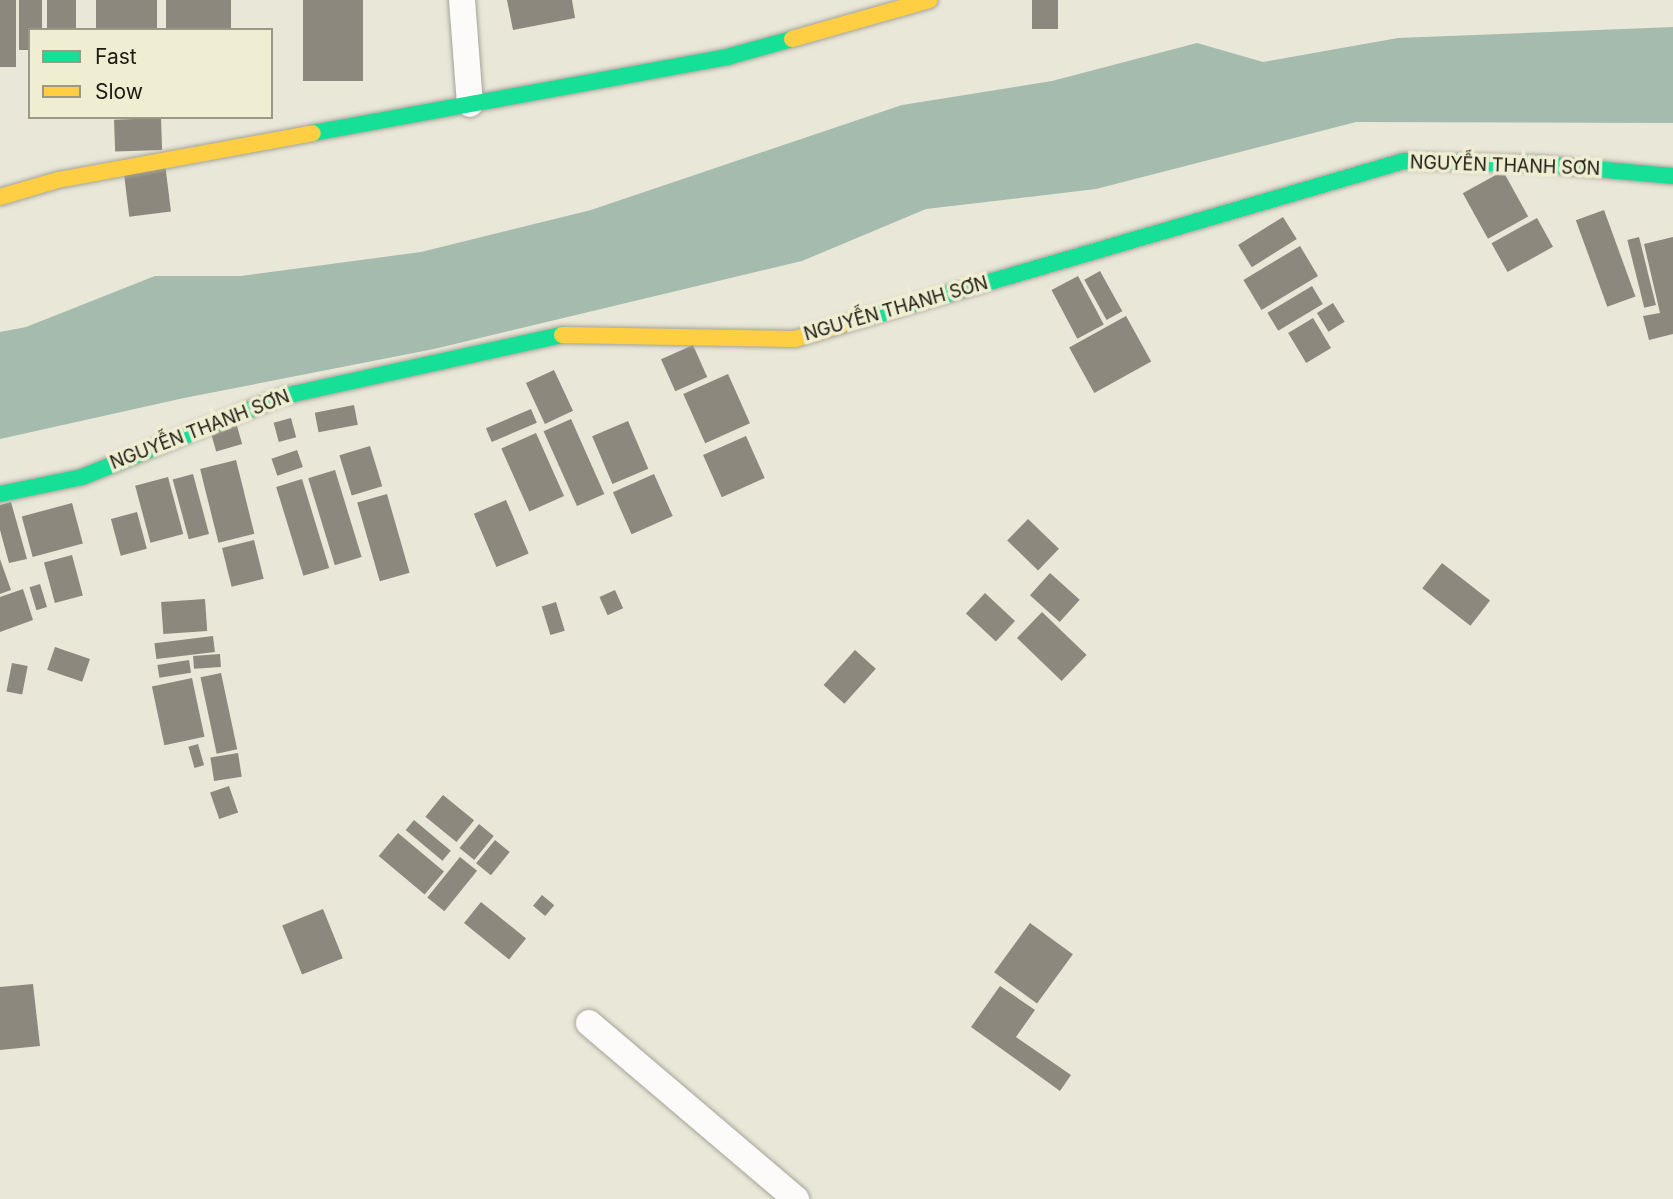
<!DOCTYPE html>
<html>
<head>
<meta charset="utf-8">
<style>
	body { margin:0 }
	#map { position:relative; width:1673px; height:1199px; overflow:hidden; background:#e9e7d8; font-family:Inter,sans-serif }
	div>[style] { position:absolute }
	.water>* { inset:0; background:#a4bbad }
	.building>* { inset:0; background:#8d887e; transform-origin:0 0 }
	.roads { filter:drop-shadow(0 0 2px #a5a398) drop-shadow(0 0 2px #a5a398) }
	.lane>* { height:26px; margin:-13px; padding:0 13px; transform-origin:13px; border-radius:13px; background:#fcfbf9 }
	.fast>* { height:16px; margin:-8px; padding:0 8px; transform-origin:8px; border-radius:8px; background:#16e098 }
	.slow>* { height:16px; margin:-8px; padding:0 8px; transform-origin:8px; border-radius:8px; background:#ffcf43 }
	span { translate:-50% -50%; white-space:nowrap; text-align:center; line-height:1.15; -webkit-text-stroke:7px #efedd2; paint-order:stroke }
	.street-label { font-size:18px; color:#1c1b11 }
	.legend { position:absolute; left:28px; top:28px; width:245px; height:91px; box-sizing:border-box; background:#efedd2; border:2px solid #9b9985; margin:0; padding:9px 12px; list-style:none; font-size:21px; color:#1c1b11 }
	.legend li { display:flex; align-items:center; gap:14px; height:35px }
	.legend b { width:35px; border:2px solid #9b9985 }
</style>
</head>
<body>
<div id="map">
	<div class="water">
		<div style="clip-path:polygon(1673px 27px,1673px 123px,1356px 122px,1096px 189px,926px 209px,802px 261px,434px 349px,184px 398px,0 439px,0 332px,26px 327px,155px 276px,241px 276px,421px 252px,591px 210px,902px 105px,1052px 81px,1197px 43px,1263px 62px,1398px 38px)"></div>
	</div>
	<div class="building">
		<div style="left:0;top:0;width:16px;height:67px"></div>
		<div style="clip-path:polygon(19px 0,42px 0,42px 30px,30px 30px,30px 50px,19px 50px)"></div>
		<div style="left:47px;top:0;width:29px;height:30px"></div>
		<div style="left:96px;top:0;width:61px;height:30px"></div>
		<div style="left:166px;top:0;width:65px;height:30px"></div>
		<div style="left:303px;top:0;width:60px;height:81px"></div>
		<div style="clip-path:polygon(507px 0,572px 0,575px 18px,513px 30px)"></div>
		<div style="left:1032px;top:0;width:26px;height:29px"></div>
		<div style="left:161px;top:118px;width:32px;height:47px;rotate:88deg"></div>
		<div style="left:164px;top:155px;width:57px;height:42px;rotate:83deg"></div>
		<div style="left:1503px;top:171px;width:52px;height:46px;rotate:61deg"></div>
		<div style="left:1604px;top:210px;width:92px;height:30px;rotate:70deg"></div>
		<div style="left:1283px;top:217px;width:26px;height:53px;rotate:58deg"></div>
		<div style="left:1537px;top:218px;width:33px;height:52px;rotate:61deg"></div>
		<div style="left:1639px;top:237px;width:70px;height:12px;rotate:76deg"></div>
		<div style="clip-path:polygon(1673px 237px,1673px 334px,1649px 340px,1643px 316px,1660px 313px,1644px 244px)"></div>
		<div style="left:1300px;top:246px;width:35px;height:66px;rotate:59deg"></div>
		<div style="left:1100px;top:271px;width:46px;height:18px;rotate:61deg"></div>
		<div style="left:1078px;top:276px;width:55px;height:30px;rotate:62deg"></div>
		<div style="left:1312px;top:286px;width:21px;height:52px;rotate:59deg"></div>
		<div style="left:1333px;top:303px;width:22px;height:19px;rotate:58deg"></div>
		<div style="left:1126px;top:316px;width:52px;height:65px;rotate:61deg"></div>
		<div style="left:1313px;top:318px;width:35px;height:29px;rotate:59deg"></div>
		<div style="left:693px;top:345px;width:35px;height:35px;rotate:66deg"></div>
		<div style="left:554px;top:370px;width:45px;height:31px;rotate:65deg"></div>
		<div style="left:728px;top:374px;width:54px;height:49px;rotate:66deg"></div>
		<div style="left:354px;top:405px;width:20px;height:40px;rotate:79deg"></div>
		<div style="left:531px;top:409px;width:15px;height:49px;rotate:67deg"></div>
		<div style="left:291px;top:418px;width:20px;height:18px;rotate:75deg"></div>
		<div style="left:235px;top:419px;width:26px;height:27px;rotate:74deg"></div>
		<div style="left:571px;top:419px;width:82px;height:30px;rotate:66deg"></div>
		<div style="left:628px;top:421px;width:52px;height:39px;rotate:67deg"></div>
		<div style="left:536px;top:433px;width:69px;height:38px;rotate:66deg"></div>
		<div style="left:746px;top:436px;width:46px;height:47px;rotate:66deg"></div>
		<div style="left:370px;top:446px;width:42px;height:32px;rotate:73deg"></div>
		<div style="left:297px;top:450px;width:18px;height:27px;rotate:71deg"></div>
		<div style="left:236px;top:460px;width:76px;height:37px;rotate:76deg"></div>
		<div style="left:335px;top:470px;width:91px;height:28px;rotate:73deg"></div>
		<div style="left:193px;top:474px;width:62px;height:21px;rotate:75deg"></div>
		<div style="left:654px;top:474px;width:46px;height:45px;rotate:66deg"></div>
		<div style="left:168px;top:477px;width:59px;height:34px;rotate:75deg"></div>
		<div style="left:302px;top:479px;width:93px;height:27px;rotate:73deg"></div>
		<div style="left:387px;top:494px;width:82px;height:31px;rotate:74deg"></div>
		<div style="left:506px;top:500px;width:58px;height:35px;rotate:67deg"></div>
		<div style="clip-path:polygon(11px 502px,27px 559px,9px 563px,0 530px,0 505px)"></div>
		<div style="left:72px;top:503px;width:42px;height:52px;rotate:75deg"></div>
		<div style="left:137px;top:512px;width:38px;height:27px;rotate:75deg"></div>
		<div style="left:1028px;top:519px;width:43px;height:30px;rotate:44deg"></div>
		<div style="left:254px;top:540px;width:40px;height:33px;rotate:76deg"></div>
		<div style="left:72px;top:555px;width:42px;height:29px;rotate:75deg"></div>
		<div style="clip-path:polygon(0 559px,11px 590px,0 594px)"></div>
		<div style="left:1442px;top:563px;width:61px;height:32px;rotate:38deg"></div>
		<div style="left:1050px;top:573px;width:40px;height:30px;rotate:42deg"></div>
		<div style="left:40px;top:584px;width:24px;height:11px;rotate:73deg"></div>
		<div style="clip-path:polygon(23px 589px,33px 620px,0 632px,0 597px)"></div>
		<div style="left:615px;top:590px;width:20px;height:17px;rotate:66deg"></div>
		<div style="left:985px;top:593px;width:41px;height:28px;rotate:43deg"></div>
		<div style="left:205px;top:599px;width:32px;height:44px;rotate:86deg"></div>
		<div style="left:556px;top:602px;width:30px;height:15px;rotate:73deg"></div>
		<div style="left:1042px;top:612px;width:62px;height:36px;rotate:44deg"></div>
		<div style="left:213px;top:636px;width:16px;height:59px;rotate:83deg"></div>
		<div style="left:55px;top:647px;width:37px;height:24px;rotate:19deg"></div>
		<div style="left:855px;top:650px;width:28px;height:47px;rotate:42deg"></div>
		<div style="left:220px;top:654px;width:13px;height:27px;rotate:86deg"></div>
		<div style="left:189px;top:660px;width:13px;height:32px;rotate:81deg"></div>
		<div style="left:12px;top:663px;width:16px;height:29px;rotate:11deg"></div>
		<div style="left:221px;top:673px;width:78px;height:21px;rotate:78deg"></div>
		<div style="left:192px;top:678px;width:60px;height:41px;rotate:78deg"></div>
		<div style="left:198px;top:744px;width:22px;height:10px;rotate:74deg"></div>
		<div style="left:238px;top:753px;width:24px;height:28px;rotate:81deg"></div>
		<div style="left:229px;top:786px;width:28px;height:20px;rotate:71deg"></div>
		<div style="left:443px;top:795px;width:40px;height:28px;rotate:39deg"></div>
		<div style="left:414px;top:820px;width:48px;height:13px;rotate:40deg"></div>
		<div style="left:479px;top:824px;width:19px;height:31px;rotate:39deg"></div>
		<div style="left:398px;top:833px;width:60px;height:30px;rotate:40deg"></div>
		<div style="left:495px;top:840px;width:19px;height:30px;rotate:39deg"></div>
		<div style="left:460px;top:857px;width:22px;height:52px;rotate:39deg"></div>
		<div style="left:542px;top:895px;width:16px;height:14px;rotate:40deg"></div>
		<div style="left:481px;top:902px;width:58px;height:27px;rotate:39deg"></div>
		<div style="left:323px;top:909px;width:53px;height:44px;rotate:68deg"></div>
		<div style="left:1030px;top:923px;width:53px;height:61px;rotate:36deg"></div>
		<div style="clip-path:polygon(33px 984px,40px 1046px,0 1050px,0 987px)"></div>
		<div style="clip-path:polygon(1000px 986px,1035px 1010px,1016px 1037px,1071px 1075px,1060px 1091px,971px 1027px)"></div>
	</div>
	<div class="roads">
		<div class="lane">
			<div style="left:462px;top:0;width:104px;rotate:85.6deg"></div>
			<div style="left:589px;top:1023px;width:272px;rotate:40.4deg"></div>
		</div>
		<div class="fast">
			<div style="left:313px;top:133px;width:421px;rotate:-10.4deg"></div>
			<div style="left:727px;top:57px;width:67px;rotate:-15.5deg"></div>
			<div style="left:842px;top:325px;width:585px;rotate:-16.27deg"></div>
			<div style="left:1404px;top:161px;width:136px;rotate:1.3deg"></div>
			<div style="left:1540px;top:164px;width:134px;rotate:5.2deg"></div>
			<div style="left:0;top:494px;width:84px;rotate:-11.7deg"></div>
			<div style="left:82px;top:477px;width:218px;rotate:-21.9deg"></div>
			<div style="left:284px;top:396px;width:285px;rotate:-12.4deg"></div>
		</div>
		<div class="slow">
			<div style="left:792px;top:39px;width:143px;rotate:-15.8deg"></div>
			<div style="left:0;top:197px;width:60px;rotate:-16.3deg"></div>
			<div style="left:58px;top:180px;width:259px;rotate:-10.4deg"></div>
			<div style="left:562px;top:335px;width:233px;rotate:1deg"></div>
			<div style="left:795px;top:339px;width:49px;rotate:-16.6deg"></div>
		</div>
	</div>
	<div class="street-label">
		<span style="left:1505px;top:166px;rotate:2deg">NGUYỄN THANH SƠN</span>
		<span style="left:896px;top:309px;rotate:-16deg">NGUYỄN THANH SƠN</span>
		<span style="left:200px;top:430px;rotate:-21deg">NGUYỄN THANH SƠN</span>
	</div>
	<ul class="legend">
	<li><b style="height:9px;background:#16e098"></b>Fast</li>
	<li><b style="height:9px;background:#ffcf43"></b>Slow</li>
	</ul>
</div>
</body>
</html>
